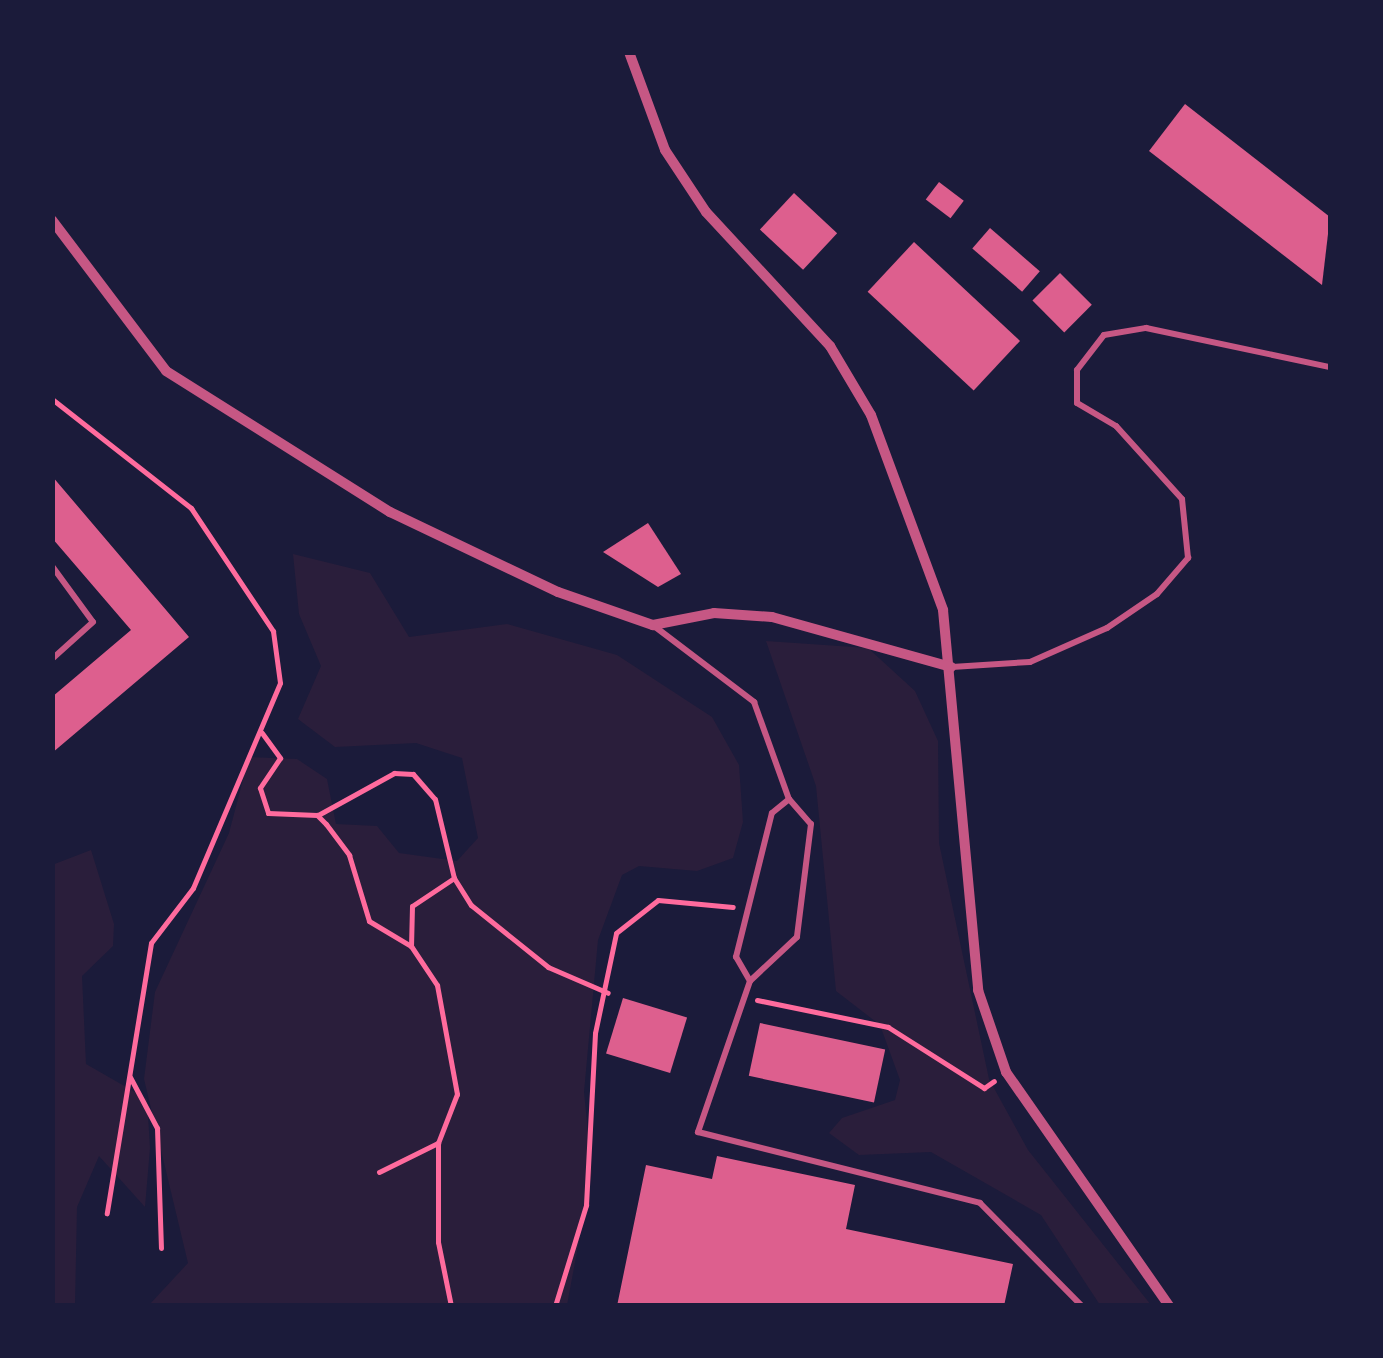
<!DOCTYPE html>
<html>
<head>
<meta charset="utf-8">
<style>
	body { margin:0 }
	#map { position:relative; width:1383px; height:1358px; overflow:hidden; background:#1b1b3a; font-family:"Playfair Display",serif }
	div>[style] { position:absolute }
	.green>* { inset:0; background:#2a1e3b }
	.building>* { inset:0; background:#dd5f8e; transform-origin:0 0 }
	.path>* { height:5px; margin:-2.5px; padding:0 2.5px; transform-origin:2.5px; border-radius:2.5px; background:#ff6b9d }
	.service>* { height:6px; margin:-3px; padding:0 3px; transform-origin:3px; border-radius:3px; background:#c65784 }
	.minor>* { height:10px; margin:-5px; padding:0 5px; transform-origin:5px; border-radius:5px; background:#c65784 }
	span { translate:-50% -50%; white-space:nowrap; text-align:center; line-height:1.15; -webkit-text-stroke:10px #1b1b3a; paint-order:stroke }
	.frame { position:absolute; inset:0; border:55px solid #1b1b3a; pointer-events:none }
</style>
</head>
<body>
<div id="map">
	<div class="green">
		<div style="clip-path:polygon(293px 554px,370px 573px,409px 637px,507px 624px,617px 655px,712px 717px,739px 765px,743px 822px,733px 858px,697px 871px,639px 866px,622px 875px,598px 940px,584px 1092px,592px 1172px,567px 1305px,149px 1305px,188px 1263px,144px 1079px,155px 992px,229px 833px,249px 757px,297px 759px,327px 779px,336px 824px,377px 826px,399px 853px,457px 861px,478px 838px,462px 758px,416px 743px,335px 747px,298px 719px,321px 666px,299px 614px)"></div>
		<div style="clip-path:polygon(766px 641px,868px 648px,915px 691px,938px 741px,939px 843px,989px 1079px,1028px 1150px,1151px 1305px,1100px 1305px,1041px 1215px,931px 1152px,859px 1155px,829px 1133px,842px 1118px,895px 1100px,900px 1080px,880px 1025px,836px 991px,816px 786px)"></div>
		<div style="clip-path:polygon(91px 850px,114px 924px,113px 946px,82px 976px,86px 1064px,147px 1099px,150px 1148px,145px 1207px,99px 1156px,77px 1207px,75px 1305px,53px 1305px,52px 865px)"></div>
	</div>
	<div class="building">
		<div style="clip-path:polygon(1185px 104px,1330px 217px,1322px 285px,1149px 151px)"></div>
		<div style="left:939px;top:182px;width:31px;height:22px;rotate:37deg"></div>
		<div style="left:794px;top:193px;width:59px;height:50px;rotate:43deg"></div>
		<div style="left:990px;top:228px;width:66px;height:27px;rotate:41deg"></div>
		<div style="left:914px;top:242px;width:145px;height:68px;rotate:43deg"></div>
		<div style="left:1060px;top:273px;width:45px;height:39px;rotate:45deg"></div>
		<div style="clip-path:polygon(52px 476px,189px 637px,52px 753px,52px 697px,131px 630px,52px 538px)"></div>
		<div style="clip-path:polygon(648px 523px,681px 574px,658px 587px,603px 552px)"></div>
		<div style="left:623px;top:998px;width:67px;height:58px;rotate:17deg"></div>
		<div style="left:760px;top:1023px;width:128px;height:54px;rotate:12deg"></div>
		<div style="clip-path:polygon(717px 1156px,855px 1185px,846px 1229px,1013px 1264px,1004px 1306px,617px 1306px,646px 1165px,712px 1179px)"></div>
	</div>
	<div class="path">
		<div style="left:52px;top:399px;width:177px;rotate:38.1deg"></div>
		<div style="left:191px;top:508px;width:148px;rotate:56.3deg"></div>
		<div style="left:273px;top:631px;width:52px;rotate:82.3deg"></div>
		<div style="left:280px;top:683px;width:223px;rotate:113deg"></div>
		<div style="left:193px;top:888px;width:69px;rotate:127.4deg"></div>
		<div style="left:151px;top:943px;width:274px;rotate:99.3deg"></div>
		<div style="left:262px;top:733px;width:31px;rotate:54deg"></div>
		<div style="left:280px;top:758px;width:36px;rotate:124deg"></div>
		<div style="left:260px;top:788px;width:26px;rotate:72deg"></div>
		<div style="left:268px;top:813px;width:49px;rotate:2.3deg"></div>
		<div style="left:317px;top:815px;width:13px;rotate:45deg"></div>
		<div style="left:326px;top:824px;width:39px;rotate:53deg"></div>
		<div style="left:349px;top:855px;width:69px;rotate:73.1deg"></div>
		<div style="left:369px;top:921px;width:49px;rotate:30.8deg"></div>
		<div style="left:411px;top:946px;width:47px;rotate:56.3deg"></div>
		<div style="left:437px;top:985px;width:111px;rotate:79.6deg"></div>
		<div style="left:457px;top:1094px;width:53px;rotate:111.2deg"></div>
		<div style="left:438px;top:1143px;width:99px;rotate:90deg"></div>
		<div style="left:438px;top:1242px;width:65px;rotate:78.5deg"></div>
		<div style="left:318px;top:815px;width:87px;rotate:-28.9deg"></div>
		<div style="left:394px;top:773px;width:19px;rotate:3deg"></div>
		<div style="left:413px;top:774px;width:33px;rotate:49deg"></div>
		<div style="left:435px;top:799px;width:81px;rotate:76.5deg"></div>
		<div style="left:454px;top:878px;width:50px;rotate:146.3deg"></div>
		<div style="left:412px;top:906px;width:40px;rotate:91.4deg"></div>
		<div style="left:454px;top:878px;width:32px;rotate:58deg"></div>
		<div style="left:471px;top:905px;width:99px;rotate:38.8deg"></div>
		<div style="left:548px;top:967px;width:65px;rotate:23.4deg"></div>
		<div style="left:757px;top:1000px;width:134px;rotate:11.6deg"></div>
		<div style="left:888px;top:1027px;width:114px;rotate:32.4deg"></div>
		<div style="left:984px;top:1088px;width:12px;rotate:-35deg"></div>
		<div style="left:130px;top:1077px;width:58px;rotate:62.1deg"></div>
		<div style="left:157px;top:1128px;width:120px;rotate:88.1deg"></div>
		<div style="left:379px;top:1172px;width:66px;rotate:-26.2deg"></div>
		<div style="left:555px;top:1306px;width:106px;rotate:-72.9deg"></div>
		<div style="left:586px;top:1205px;width:172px;rotate:-87deg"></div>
		<div style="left:595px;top:1033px;width:102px;rotate:-78.1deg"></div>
		<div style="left:616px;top:933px;width:53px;rotate:-38.2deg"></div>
		<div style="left:658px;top:900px;width:75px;rotate:5.3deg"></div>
	</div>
	<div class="service">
		<div style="left:52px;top:566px;width:69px;rotate:53.8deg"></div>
		<div style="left:93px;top:622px;width:55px;rotate:137.9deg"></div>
		<div style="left:654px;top:626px;width:126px;rotate:37.2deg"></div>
		<div style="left:754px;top:702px;width:103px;rotate:70.2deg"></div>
		<div style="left:789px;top:799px;width:33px;rotate:49deg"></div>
		<div style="left:811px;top:824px;width:114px;rotate:97.1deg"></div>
		<div style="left:797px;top:937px;width:64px;rotate:136.9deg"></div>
		<div style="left:750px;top:981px;width:28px;rotate:-120deg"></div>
		<div style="left:736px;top:957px;width:148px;rotate:-76deg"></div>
		<div style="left:772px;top:813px;width:22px;rotate:-39deg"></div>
		<div style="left:952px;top:667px;width:78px;rotate:-3.7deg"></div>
		<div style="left:1030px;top:662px;width:84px;rotate:-23.8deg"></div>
		<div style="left:1107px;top:628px;width:60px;rotate:-34.2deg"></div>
		<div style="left:1157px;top:594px;width:48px;rotate:-49.3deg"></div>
		<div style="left:1188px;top:558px;width:59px;rotate:-95.8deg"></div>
		<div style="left:1182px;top:499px;width:98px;rotate:-132.1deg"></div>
		<div style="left:1116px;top:426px;width:45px;rotate:-149.5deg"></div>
		<div style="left:1077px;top:403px;width:33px;rotate:-90deg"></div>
		<div style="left:1077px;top:370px;width:44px;rotate:-52.4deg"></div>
		<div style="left:1104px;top:335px;width:43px;rotate:-9.5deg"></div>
		<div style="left:1146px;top:328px;width:188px;rotate:12deg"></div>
		<div style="left:750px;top:981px;width:160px;rotate:109deg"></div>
		<div style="left:698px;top:1132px;width:291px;rotate:14.1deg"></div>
		<div style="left:980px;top:1203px;width:145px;rotate:45.3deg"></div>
	</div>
	<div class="minor">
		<div style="left:629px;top:52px;width:104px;rotate:69.8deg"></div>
		<div style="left:665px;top:150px;width:74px;rotate:56.5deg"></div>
		<div style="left:706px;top:212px;width:183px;rotate:47.2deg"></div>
		<div style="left:830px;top:346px;width:80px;rotate:59.3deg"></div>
		<div style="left:871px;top:415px;width:208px;rotate:69.7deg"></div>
		<div style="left:943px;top:610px;width:382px;rotate:84.7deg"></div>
		<div style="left:978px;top:990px;width:87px;rotate:71.1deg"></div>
		<div style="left:1006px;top:1072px;width:285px;rotate:55.1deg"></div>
		<div style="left:52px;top:220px;width:189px;rotate:52.9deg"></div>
		<div style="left:166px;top:371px;width:265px;rotate:32.2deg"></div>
		<div style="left:390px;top:512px;width:186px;rotate:25.5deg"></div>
		<div style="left:558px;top:592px;width:101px;rotate:19.2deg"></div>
		<div style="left:653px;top:625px;width:62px;rotate:-11.1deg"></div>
		<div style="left:714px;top:613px;width:58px;rotate:3.9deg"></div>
		<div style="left:772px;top:617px;width:186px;rotate:15.6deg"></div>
	</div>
	<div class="frame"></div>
</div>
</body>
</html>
